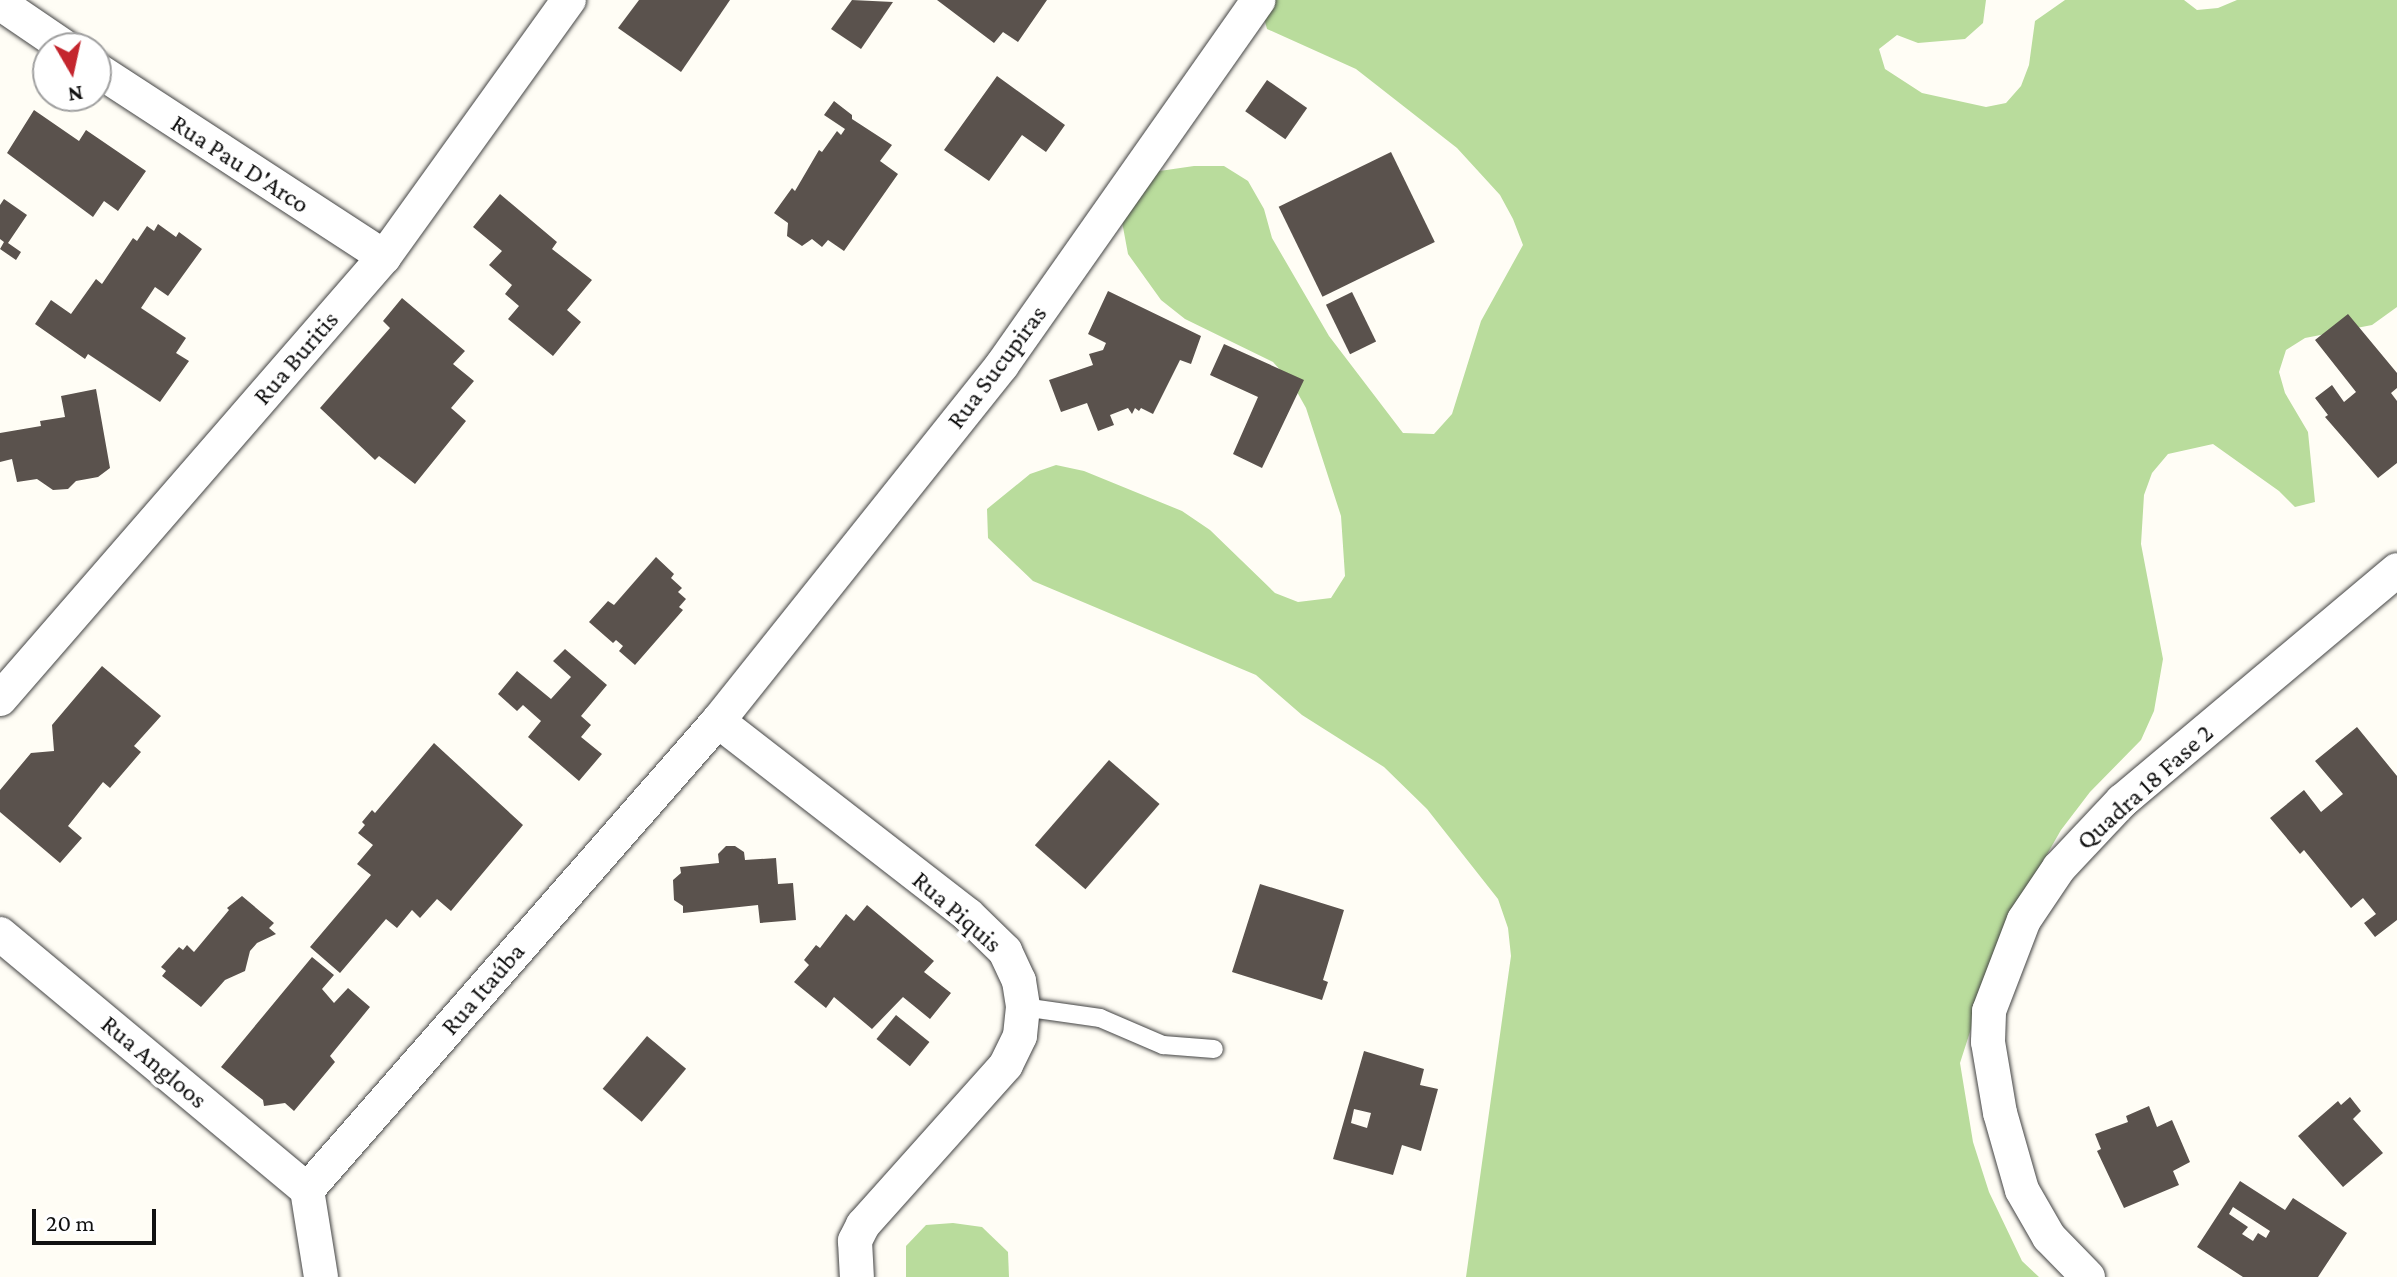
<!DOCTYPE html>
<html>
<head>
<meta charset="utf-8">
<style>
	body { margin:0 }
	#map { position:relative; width:2397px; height:1277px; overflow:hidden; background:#fffdf5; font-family:"Crimson Pro",serif }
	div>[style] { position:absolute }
	.forest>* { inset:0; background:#b9dc9c }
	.building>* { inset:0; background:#5a524d; transform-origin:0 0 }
	.roads { filter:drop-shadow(0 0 2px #444) drop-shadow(0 0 2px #444) }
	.service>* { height:18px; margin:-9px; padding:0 9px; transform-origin:9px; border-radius:9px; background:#fff }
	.minor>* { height:34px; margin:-17px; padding:0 17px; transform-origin:17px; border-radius:17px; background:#fff }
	span { translate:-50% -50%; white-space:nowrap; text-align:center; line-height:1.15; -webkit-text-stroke:8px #fff; paint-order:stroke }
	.street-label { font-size:26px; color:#111 }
	.north { position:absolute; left:32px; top:32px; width:80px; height:80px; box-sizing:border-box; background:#fff; border:2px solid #a0a0a0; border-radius:50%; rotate:171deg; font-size:22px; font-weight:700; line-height:32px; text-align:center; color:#111 }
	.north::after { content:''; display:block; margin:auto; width:28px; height:36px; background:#c4262e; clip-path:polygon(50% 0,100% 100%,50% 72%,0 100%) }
	.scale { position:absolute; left:32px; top:1209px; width:124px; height:36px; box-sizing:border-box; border:4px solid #111; border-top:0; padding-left:10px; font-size:24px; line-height:28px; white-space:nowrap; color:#111; -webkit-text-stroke:6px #fff; paint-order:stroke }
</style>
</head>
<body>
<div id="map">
	<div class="forest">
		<div style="clip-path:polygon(1259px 0,1986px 0,1983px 23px,1965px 39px,1918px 43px,1897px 35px,1879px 49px,1885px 69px,1922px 93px,1986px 107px,2006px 103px,2021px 86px,2029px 65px,2035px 21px,2065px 0,2184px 0,2197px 10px,2218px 8px,2237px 0,2397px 0,2397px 307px,2372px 325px,2305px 338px,2286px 350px,2279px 372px,2285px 393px,2308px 432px,2315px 502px,2295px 507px,2279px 491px,2213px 444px,2168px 454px,2152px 473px,2144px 495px,2141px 544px,2163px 659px,2154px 711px,2141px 740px,2090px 792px,2061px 830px,2019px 903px,1997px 948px,1960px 1063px,1973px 1142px,1989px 1192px,2022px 1261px,2039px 1277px,1466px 1277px,1511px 956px,1508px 928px,1498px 899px,1427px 809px,1384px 767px,1302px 715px,1256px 675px,1033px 581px,988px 538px,987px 509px,1030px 474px,1056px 465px,1084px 471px,1182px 511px,1210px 530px,1275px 593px,1298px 602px,1331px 598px,1345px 576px,1341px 516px,1306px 408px,1292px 383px,1273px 362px,1185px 319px,1161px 300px,1128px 254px,1118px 200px,1132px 175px,1194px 166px,1224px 166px,1248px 181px,1264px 209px,1272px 238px,1329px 336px,1403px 433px,1434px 434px,1452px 414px,1481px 321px,1523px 245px,1513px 219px,1500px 195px,1457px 148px,1356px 69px,1267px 29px)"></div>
		<div style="clip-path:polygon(953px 1223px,982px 1227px,1008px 1252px,1009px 1277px,906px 1277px,906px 1246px,926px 1225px)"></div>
	</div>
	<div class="building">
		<div style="clip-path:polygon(639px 0,730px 0,681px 72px,618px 28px)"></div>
		<div style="clip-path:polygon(852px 0,893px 2px,861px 49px,831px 29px)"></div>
		<div style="clip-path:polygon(937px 0,1047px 0,1018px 42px,1003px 32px,994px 43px)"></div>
		<div style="clip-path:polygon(997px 76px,1065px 125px,1046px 152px,1022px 135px,989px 181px,944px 150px)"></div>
		<div style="left:1267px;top:80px;width:49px;height:38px;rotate:35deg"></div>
		<div style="clip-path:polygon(834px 101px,852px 115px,852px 119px,892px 145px,880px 161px,898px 174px,844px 251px,828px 240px,822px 247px,812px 239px,802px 246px,787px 236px,788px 223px,774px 213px,792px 188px,795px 191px,819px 150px,822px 152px,837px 131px,841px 135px,845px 129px,824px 115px)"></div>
		<div style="clip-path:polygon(34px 110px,79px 141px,86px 130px,146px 171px,118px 211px,104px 201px,93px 217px,7px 153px)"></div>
		<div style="left:1391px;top:152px;width:100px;height:125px;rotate:64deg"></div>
		<div style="clip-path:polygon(500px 194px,557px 242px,552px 249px,592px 280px,567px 310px,581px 322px,553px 356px,508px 319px,519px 306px,505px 294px,512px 285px,489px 265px,502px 251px,473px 227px)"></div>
		<div style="clip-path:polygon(4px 199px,27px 215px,8px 243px,21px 252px,16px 260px,0 249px,4px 242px,0 239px,0 205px)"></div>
		<div style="clip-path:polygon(158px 224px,176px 237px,179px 232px,202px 249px,168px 296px,155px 287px,141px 308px,186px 338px,176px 353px,189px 361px,160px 402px,88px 354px,85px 359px,35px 324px,51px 300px,71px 314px,96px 279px,102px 284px,133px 238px,137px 241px,147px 226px,154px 231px)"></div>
		<div style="clip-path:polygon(1108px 291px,1201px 336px,1191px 364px,1180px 360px,1153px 414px,1141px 408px,1139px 411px,1135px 408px,1132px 414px,1128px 408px,1110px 415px,1114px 425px,1098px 431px,1087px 403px,1061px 412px,1049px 380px,1093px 365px,1089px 354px,1103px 350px,1106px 343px,1088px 334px)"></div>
		<div style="left:1352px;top:292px;width:55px;height:29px;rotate:64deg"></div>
		<div style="clip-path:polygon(402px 298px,465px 351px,453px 364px,474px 381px,451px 408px,466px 421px,415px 484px,379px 456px,375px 460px,320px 408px,390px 328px,383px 321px)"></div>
		<div style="clip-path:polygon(2348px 314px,2397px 373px,2397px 388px,2391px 393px,2397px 401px,2397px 463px,2378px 478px,2325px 417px,2328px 415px,2315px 398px,2332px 385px,2344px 402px,2356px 392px,2315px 340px)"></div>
		<div style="clip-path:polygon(1224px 344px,1304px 380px,1262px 468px,1233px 454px,1258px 397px,1210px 375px)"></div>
		<div style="clip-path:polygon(96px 389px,110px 468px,98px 477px,76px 481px,68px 489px,53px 490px,37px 479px,17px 482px,12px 459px,0 462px,0 433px,41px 426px,40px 421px,65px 417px,61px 396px)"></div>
		<div style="clip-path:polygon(656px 557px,674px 574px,671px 578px,682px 588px,678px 592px,686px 599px,679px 607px,683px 610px,635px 665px,619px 651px,623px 646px,616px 640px,613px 643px,589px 622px,608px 601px,614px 605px)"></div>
		<div style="clip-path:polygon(565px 649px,607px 685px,581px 716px,591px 725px,581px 737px,602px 754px,579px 781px,528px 737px,541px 721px,523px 705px,517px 711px,498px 694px,517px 671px,551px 699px,571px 677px,553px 661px)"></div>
		<div style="clip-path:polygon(102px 666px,161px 716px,134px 746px,141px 752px,110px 788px,103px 782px,68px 826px,82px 838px,60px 863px,0 812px,0 790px,31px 753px,54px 751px,52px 725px)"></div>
		<div style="clip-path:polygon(2357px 727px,2397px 776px,2397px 920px,2375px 937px,2364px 923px,2376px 914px,2363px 898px,2351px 908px,2304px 850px,2300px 854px,2270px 818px,2304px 790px,2321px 812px,2343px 794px,2315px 761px)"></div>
		<div style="clip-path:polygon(434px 743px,523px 825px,451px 911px,437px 899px,420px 918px,412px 910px,397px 928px,386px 919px,340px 973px,310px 947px,371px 875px,357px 864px,373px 845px,358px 833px,365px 825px,362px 822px,372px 810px,375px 813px)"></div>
		<div style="left:1109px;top:760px;width:67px;height:113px;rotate:41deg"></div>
		<div style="clip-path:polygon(726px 846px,735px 846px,744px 852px,745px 860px,776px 858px,778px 884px,793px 883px,796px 920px,760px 923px,758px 905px,683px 913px,683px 906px,674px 900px,673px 880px,681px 873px,680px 867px,719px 863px,718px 854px)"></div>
		<div style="clip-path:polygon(1260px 884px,1344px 910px,1323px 980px,1328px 982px,1322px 1000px,1232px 972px)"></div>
		<div style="clip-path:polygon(242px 896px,274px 923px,269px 928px,276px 934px,257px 943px,250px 951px,245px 971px,225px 980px,201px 1007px,162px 976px,166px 971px,161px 967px,179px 947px,183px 950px,187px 945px,194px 952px,229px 910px,227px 908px)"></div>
		<div style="clip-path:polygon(867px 905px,934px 961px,924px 972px,951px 993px,930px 1019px,903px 997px,872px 1029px,834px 997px,826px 1008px,794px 982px,809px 965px,804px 960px,816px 945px,820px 948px,846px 914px,854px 921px)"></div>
		<div style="clip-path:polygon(312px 957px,334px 975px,322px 989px,334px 1003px,348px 988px,370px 1007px,330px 1056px,335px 1062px,294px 1111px,285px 1103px,264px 1106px,263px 1100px,221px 1067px)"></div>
		<div style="left:896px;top:1015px;width:43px;height:31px;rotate:39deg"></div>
		<div style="left:647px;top:1036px;width:51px;height:69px;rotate:40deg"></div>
		<div style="clip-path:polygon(evenodd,1364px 1051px,1424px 1069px,1420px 1085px,1438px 1089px,1421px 1151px,1402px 1145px,1393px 1175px,1333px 1159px,1364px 1051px,1354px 1109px,1371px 1113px,1367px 1128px,1351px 1123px,1354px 1109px)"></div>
		<div style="clip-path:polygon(2350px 1097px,2361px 1111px,2353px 1119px,2383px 1153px,2343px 1187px,2298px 1136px,2338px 1101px,2341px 1105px)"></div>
		<div style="clip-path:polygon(2149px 1106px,2157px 1127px,2172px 1120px,2190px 1162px,2173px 1171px,2179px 1185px,2124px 1208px,2097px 1151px,2101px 1149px,2095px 1134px,2128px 1122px,2126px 1116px)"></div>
		<div style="clip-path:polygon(evenodd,2240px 1181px,2285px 1210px,2293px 1198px,2347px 1233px,2318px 1277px,2243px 1277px,2197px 1247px,2240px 1181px,2233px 1207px,2270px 1231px,2266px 1238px,2258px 1233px,2253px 1241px,2242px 1234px,2248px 1227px,2229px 1214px,2233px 1207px)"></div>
	</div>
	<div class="roads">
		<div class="service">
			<div style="left:1023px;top:1007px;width:78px;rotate:8.1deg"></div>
			<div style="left:1100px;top:1018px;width:69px;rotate:23.2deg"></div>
			<div style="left:1163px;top:1045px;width:51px;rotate:4.5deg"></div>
		</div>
		<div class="minor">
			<div style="left:0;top:3px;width:80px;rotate:34.3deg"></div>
			<div style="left:96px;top:69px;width:344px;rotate:33.1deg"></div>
			<div style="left:0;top:699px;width:586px;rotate:-49.02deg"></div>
			<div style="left:384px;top:257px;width:317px;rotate:-54.3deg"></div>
			<div style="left:718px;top:721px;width:316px;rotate:37.8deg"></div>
			<div style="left:968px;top:915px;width:52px;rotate:44.2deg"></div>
			<div style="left:1005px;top:951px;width:33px;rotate:65deg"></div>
			<div style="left:1019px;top:981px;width:26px;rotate:81deg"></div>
			<div style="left:1023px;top:1007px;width:29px;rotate:96deg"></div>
			<div style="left:1020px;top:1036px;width:32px;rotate:116deg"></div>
			<div style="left:1006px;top:1065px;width:215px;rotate:131.8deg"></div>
			<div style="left:863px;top:1225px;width:18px;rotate:117deg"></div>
			<div style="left:855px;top:1241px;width:36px;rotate:87deg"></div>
			<div style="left:0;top:934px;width:400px;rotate:39.8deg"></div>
			<div style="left:321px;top:1277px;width:88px;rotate:-99.1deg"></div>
			<div style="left:307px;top:1190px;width:624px;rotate:-48.77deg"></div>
			<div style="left:718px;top:721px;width:455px;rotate:-51.4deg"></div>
			<div style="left:1002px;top:365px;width:446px;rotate:-54.9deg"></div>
			<div style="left:2088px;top:1277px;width:56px;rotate:-134.3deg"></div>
			<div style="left:2049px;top:1237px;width:54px;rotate:-119.9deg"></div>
			<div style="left:2022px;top:1190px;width:80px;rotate:-105.9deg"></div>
			<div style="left:2000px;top:1113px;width:72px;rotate:-99.6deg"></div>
			<div style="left:1988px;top:1042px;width:31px;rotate:-88deg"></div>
			<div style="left:1989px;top:1011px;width:97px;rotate:-69deg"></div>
			<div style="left:2024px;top:920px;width:63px;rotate:-56.1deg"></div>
			<div style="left:2059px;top:868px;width:92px;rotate:-46.8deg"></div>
			<div style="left:2122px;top:801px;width:359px;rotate:-40deg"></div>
		</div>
	</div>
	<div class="street-label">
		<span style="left:240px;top:164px;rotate:33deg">Rua Pau D'Arco</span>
		<span style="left:296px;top:358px;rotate:-49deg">Rua Buritis</span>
		<span style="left:997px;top:367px;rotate:-53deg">Rua Sucupiras</span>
		<span style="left:2145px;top:787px;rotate:-42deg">Quadra 18 Fase 2</span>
		<span style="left:957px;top:912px;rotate:41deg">Rua Piquis</span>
		<span style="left:483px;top:989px;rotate:-49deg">Rua Itaúba</span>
		<span style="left:154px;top:1062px;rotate:40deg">Rua Angloos</span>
	</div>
	<div class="north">N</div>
	<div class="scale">20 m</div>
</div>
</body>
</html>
